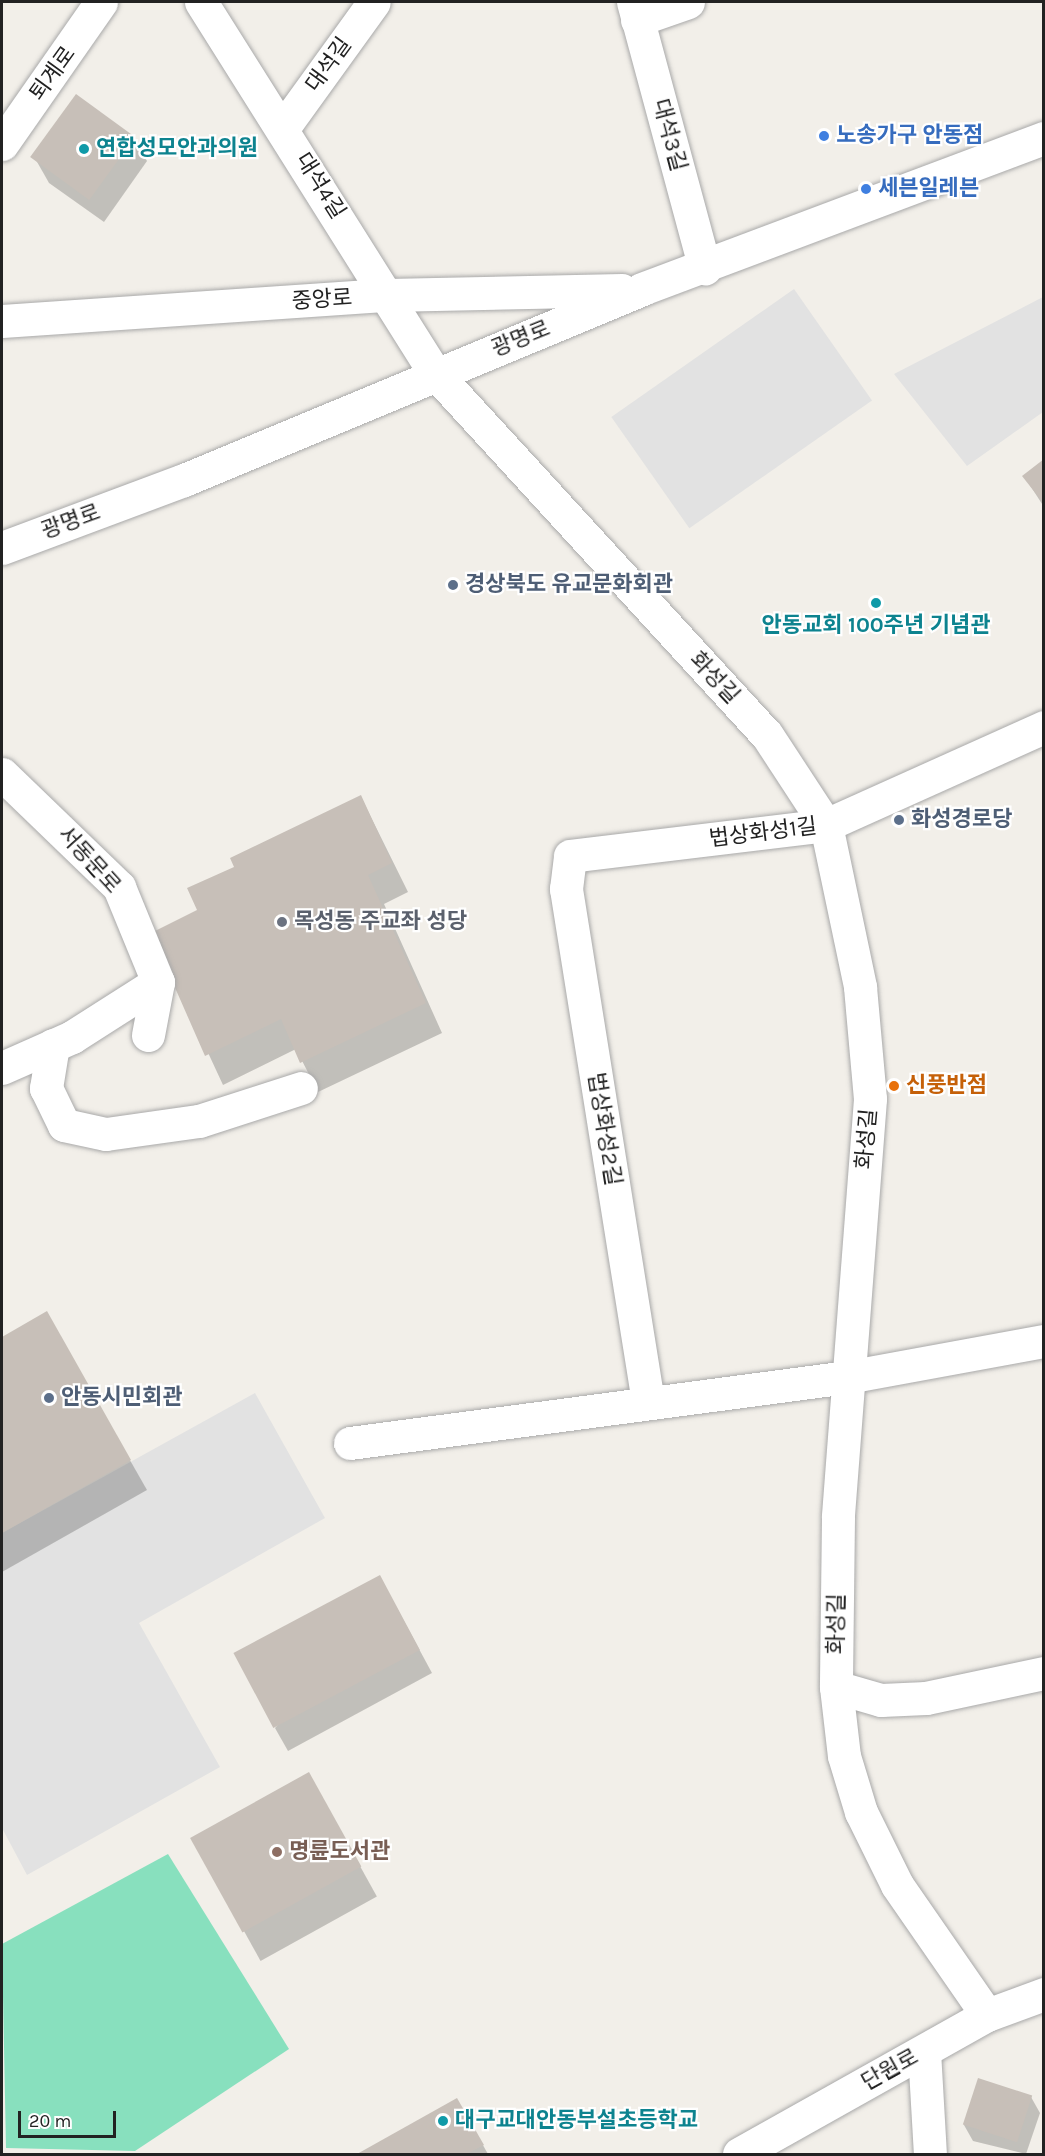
<!DOCTYPE html>
<html>
<head>
<meta charset="utf-8">
<style>
	body { margin:0 }
	#map { position:relative; width:1045px; height:2156px; overflow:hidden; background:#f2efe9; font-family:Karla,"Noto Sans KR",sans-serif }
	div>[style] { position:absolute }
	.pitch>* { inset:0; background:#88e0be }
	.parking>* { inset:0; background:#e2e2e2; transform-origin:0 0 }
	.shadow>* { inset:0; background:#0003; transform-origin:0 0 }
	.building>* { inset:0; background:#c7bfb8; transform-origin:0 0 }
	.roads { filter:drop-shadow(0 0 2px #a9a9a9) drop-shadow(0 0 2px #a9a9a9) }
	.minor>* { height:33px; margin:-16.5px; padding:0 16.5px; transform-origin:16.5px; border-radius:16.5px; background:#fff }
	.dots>* { width:16px; height:16px; translate:-50% -50%; box-sizing:border-box; border:3px solid #fff; border-radius:50% }
	span { translate:-50% -50%; white-space:nowrap; text-align:center; line-height:1.15; -webkit-text-stroke:4.5px #fff; paint-order:stroke }
	.street-label { font-size:22px; color:#222 }
	.shop-label { font-size:22px; color:#366cbe; font-weight:700 }
	.left { translate:0 -50%; text-align:left }
	.culture-label { font-size:22px; color:#0d838f; font-weight:700 }
	.service-label { font-size:22px; color:#4e5e75; font-weight:700 }
	.worship-label { font-size:22px; color:#5b616d; font-weight:700 }
	.food-label { font-size:22px; color:#c56008; font-weight:700 }
	.education-label { font-size:22px; color:#785e54; font-weight:700 }
	.frame { position:absolute; inset:0; border:3px solid #222; pointer-events:none }
	.scale { position:absolute; left:18px; top:2111px; width:98px; height:27px; box-sizing:border-box; border:3px solid #222; border-top:0; padding-left:8px; font-size:18px; line-height:21px; white-space:nowrap; color:#222; -webkit-text-stroke:4px #fff; paint-order:stroke }
</style>
</head>
<body>
<div id="map">
	<div class="pitch">
		<div style="clip-path:polygon(168px 1854px,289px 2049px,135px 2151px,6px 2148px,2px 1944px)"></div>
	</div>
	<div class="parking">
		<div style="left:794px;top:289px;width:136px;height:223px;rotate:55deg"></div>
		<div style="clip-path:polygon(1043px 297px,1043px 412px,967px 466px,894px 374px)"></div>
		<div style="clip-path:polygon(255px 1393px,325px 1518px,139px 1623px,220px 1767px,27px 1875px,2px 1828px,2px 1533px)"></div>
	</div>
	<div class="shadow">
		<div style="clip-path:polygon(134px 138px,147px 161px,104px 222px,49px 183px,36px 160px)"></div>
		<div style="clip-path:polygon(1044px 461px,1044px 507px,1024px 476px)"></div>
		<div style="clip-path:polygon(361px 797px,408px 892px,384px 904px,442px 1033px,318px 1092px,296px 1049px,223px 1085px,153px 934px,199px 911px,236px 868px)"></div>
		<div style="clip-path:polygon(46px 1313px,147px 1490px,2px 1572px,2px 1339px)"></div>
		<div style="clip-path:polygon(392px 1599px,432px 1673px,288px 1751px,275px 1728px)"></div>
		<div style="left:309px;top:1774px;width:140px;height:133px;rotate:61deg"></div>
		<div style="clip-path:polygon(1031px 2097px,1040px 2113px,1026px 2154px,973px 2141px,964px 2125px)"></div>
		<div style="clip-path:polygon(457px 2100px,488px 2154px,360px 2154px)"></div>
	</div>
	<div class="building">
		<div style="left:76px;top:94px;width:73px;height:78px;rotate:36deg"></div>
		<div style="clip-path:polygon(1044px 459px,1044px 504px,1022px 476px)"></div>
		<div style="clip-path:polygon(361px 795px,392px 863px,368px 875px,426px 1003px,300px 1063px,281px 1019px,205px 1056px,151px 933px,197px 910px,187px 888px,234px 867px,230px 858px)"></div>
		<div style="clip-path:polygon(47px 1311px,131px 1460px,2px 1533px,2px 1337px)"></div>
		<div style="left:380px;top:1575px;width:85px;height:166px;rotate:62deg"></div>
		<div style="left:309px;top:1772px;width:108px;height:136px;rotate:61deg"></div>
		<div style="left:978px;top:2078px;width:57px;height:49px;rotate:18deg"></div>
		<div style="clip-path:polygon(457px 2098px,484px 2145px,466px 2154px,357px 2154px)"></div>
	</div>
	<div class="roads">
		<div class="minor">
			<div style="left:201px;top:2px;width:439px;rotate:57.8deg"></div>
			<div style="left:435px;top:373px;width:491px;rotate:47.5deg"></div>
			<div style="left:767px;top:735px;width:108px;rotate:56.8deg"></div>
			<div style="left:826px;top:825px;width:166px;rotate:78.1deg"></div>
			<div style="left:860px;top:987px;width:112px;rotate:84.9deg"></div>
			<div style="left:870px;top:1099px;width:419px;rotate:94.4deg"></div>
			<div style="left:838px;top:1517px;width:170px;rotate:90.7deg"></div>
			<div style="left:836px;top:1687px;width:69px;rotate:83.4deg"></div>
			<div style="left:844px;top:1756px;width:59px;rotate:73.1deg"></div>
			<div style="left:861px;top:1812px;width:81px;rotate:63.7deg"></div>
			<div style="left:897px;top:1885px;width:158px;rotate:55.3deg"></div>
			<div style="left:633px;top:2px;width:276px;rotate:74.9deg"></div>
			<div style="left:637px;top:20px;width:54px;rotate:-19.4deg"></div>
			<div style="left:283px;top:128px;width:155px;rotate:-54.2deg"></div>
			<div style="left:2px;top:144px;width:173px;rotate:-55.1deg"></div>
			<div style="left:2px;top:321px;width:386px;rotate:-3.9deg"></div>
			<div style="left:387px;top:295px;width:235px;rotate:-1.2deg"></div>
			<div style="left:2px;top:548px;width:194px;rotate:-20.5deg"></div>
			<div style="left:184px;top:480px;width:496px;rotate:-22.6deg"></div>
			<div style="left:642px;top:289px;width:429px;rotate:-20.6deg"></div>
			<div style="left:2px;top:774px;width:163px;rotate:44deg"></div>
			<div style="left:119px;top:887px;width:103px;rotate:67.7deg"></div>
			<div style="left:158px;top:982px;width:54px;rotate:100.7deg"></div>
			<div style="left:53px;top:1045px;width:44px;rotate:99.2deg"></div>
			<div style="left:46px;top:1088px;width:41px;rotate:64.1deg"></div>
			<div style="left:64px;top:1125px;width:43px;rotate:12.1deg"></div>
			<div style="left:106px;top:1134px;width:94px;rotate:-8deg"></div>
			<div style="left:199px;top:1121px;width:107px;rotate:-17.9deg"></div>
			<div style="left:2px;top:1068px;width:77px;rotate:-23.9deg"></div>
			<div style="left:72px;top:1037px;width:102px;rotate:-32.6deg"></div>
			<div style="left:648px;top:1402px;width:520px;rotate:-99.08deg"></div>
			<div style="left:566px;top:889px;width:33px;rotate:-83deg"></div>
			<div style="left:570px;top:856px;width:258px;rotate:-6.9deg"></div>
			<div style="left:826px;top:825px;width:239px;rotate:-24.2deg"></div>
			<div style="left:350px;top:1443px;width:501px;rotate:-7.56deg"></div>
			<div style="left:847px;top:1377px;width:200px;rotate:-10.4deg"></div>
			<div style="left:836px;top:1687px;width:47px;rotate:16.1deg"></div>
			<div style="left:881px;top:1700px;width:45px;rotate:-2.5deg"></div>
			<div style="left:926px;top:1698px;width:121px;rotate:-12deg"></div>
			<div style="left:924px;top:2051px;width:103px;rotate:86.7deg"></div>
			<div style="left:739px;top:2154px;width:284px;rotate:-29.3deg"></div>
			<div style="left:987px;top:2015px;width:61px;rotate:-20.2deg"></div>
		</div>
	</div>
	<div class="dots">
		<div style="left:824px;top:136px;background:#3f7fe0"></div>
		<div style="left:84px;top:149px;background:#0f9aa8"></div>
		<div style="left:866px;top:189px;background:#3f7fe0"></div>
		<div style="left:453px;top:585px;background:#5c6f8a"></div>
		<div style="left:876px;top:603px;background:#0f9aa8"></div>
		<div style="left:899px;top:820px;background:#5c6f8a"></div>
		<div style="left:282px;top:922px;background:#6b7280"></div>
		<div style="left:894px;top:1086px;background:#e8710a"></div>
		<div style="left:49px;top:1398px;background:#5c6f8a"></div>
		<div style="left:277px;top:1852px;background:#8d6e63"></div>
		<div style="left:443px;top:2121px;background:#0f9aa8"></div>
	</div>
	<div class="street-label">
		<span style="left:329px;top:65px;rotate:-54deg">대석길</span>
		<span style="left:53px;top:74px;rotate:-54deg">퇴계로</span>
		<span style="left:669px;top:135px;rotate:75deg">대석3길</span>
		<span style="left:320px;top:186px;rotate:58deg">대석4길</span>
		<span style="left:322px;top:300px;rotate:-4deg">중앙로</span>
		<span style="left:521px;top:339px;rotate:-22deg">광명로</span>
		<span style="left:71px;top:522px;rotate:-20deg">광명로</span>
		<span style="left:714px;top:678px;rotate:47deg">화성길</span>
		<span style="left:763px;top:833px;rotate:-7deg">법상화성1길</span>
		<span style="left:89px;top:860px;rotate:48deg">서동문로</span>
		<span style="left:604px;top:1129px;rotate:81deg">법상화성2길</span>
		<span style="left:867px;top:1139px;rotate:-85deg">화성길</span>
		<span style="left:837px;top:1624px;rotate:-89deg">화성길</span>
		<span style="left:890px;top:2070px;rotate:-29deg">단원로</span>
	</div>
	<div class="shop-label">
		<span class="left" style="left:836px;top:136px">노송가구 안동점</span>
		<span class="left" style="left:878px;top:189px">세븐일레븐</span>
	</div>
	<div class="culture-label">
		<span class="left" style="left:96px;top:149px">연합성모안과의원</span>
		<span style="left:876px;top:626px">안동교회 100주년 기념관</span>
		<span class="left" style="left:455px;top:2121px">대구교대안동부설초등학교</span>
	</div>
	<div class="service-label">
		<span class="left" style="left:465px;top:585px">경상북도 유교문화회관</span>
		<span class="left" style="left:911px;top:820px">화성경로당</span>
		<span class="left" style="left:61px;top:1398px">안동시민회관</span>
	</div>
	<div class="worship-label">
		<span class="left" style="left:294px;top:922px">목성동 주교좌 성당</span>
	</div>
	<div class="food-label">
		<span class="left" style="left:906px;top:1086px">신풍반점</span>
	</div>
	<div class="education-label">
		<span class="left" style="left:289px;top:1852px">명륜도서관</span>
	</div>
	<div class="frame"></div>
	<div class="scale">20 m</div>
</div>
</body>
</html>
